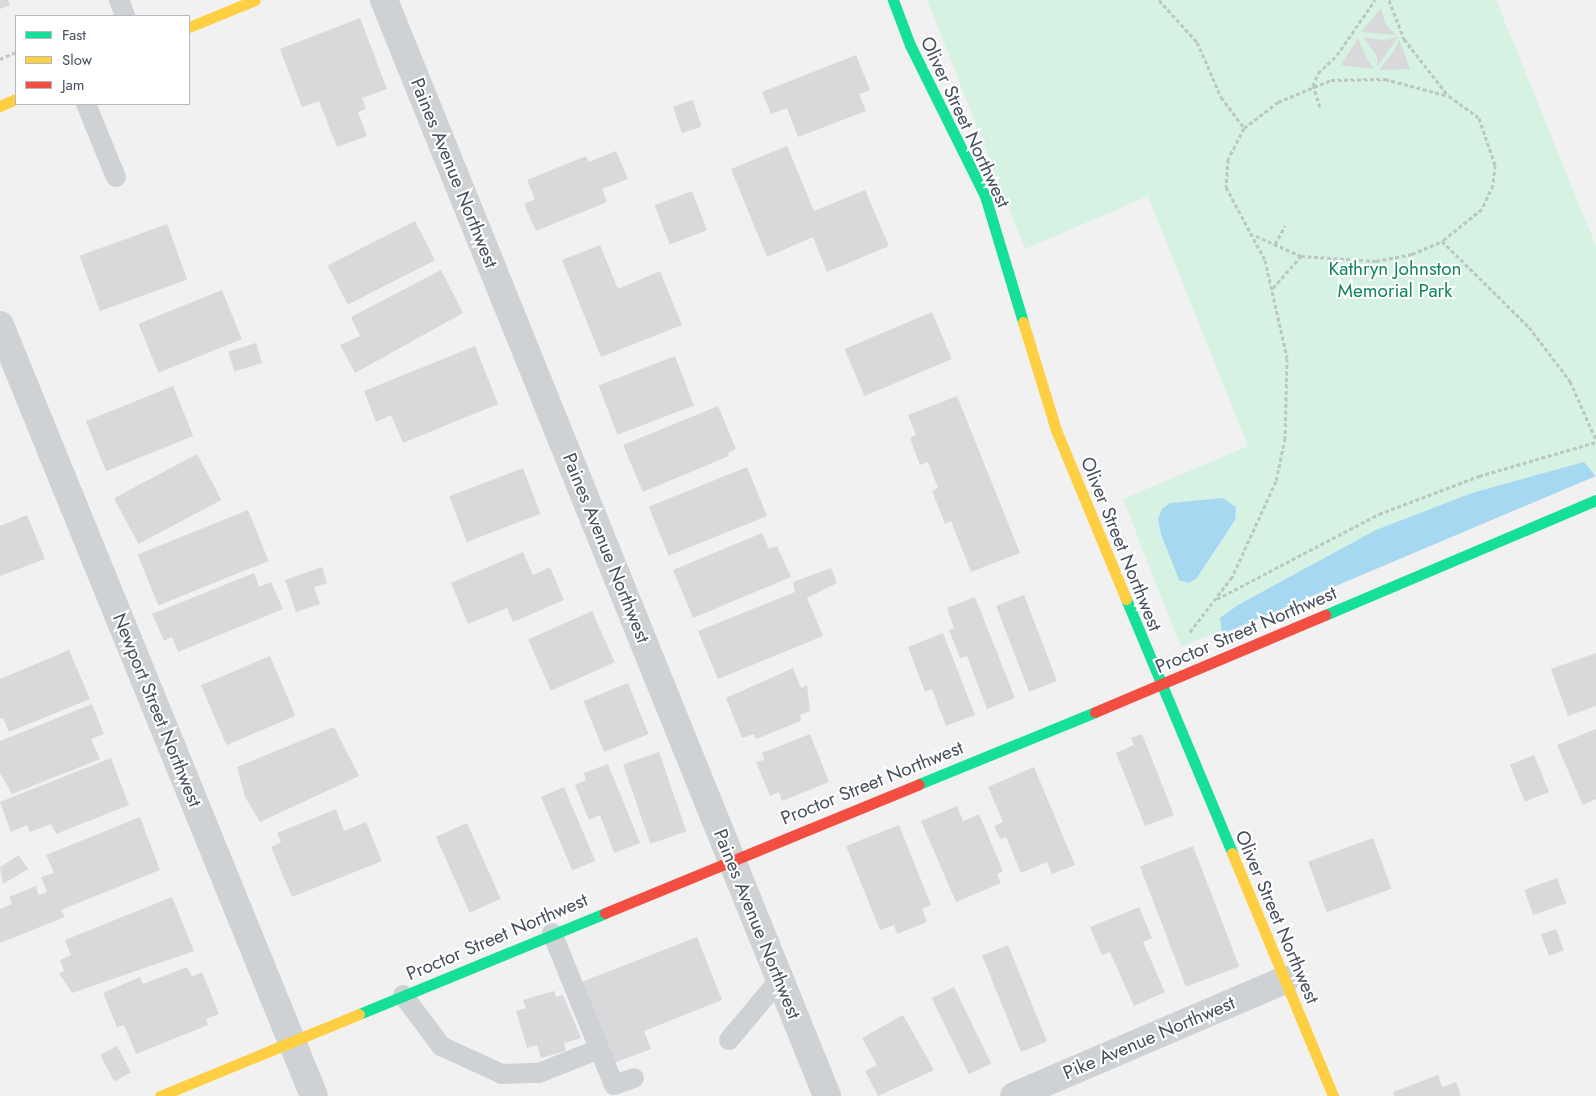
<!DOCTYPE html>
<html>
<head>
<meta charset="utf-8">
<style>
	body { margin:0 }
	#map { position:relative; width:1596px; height:1096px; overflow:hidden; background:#f2f1f1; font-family:Jost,sans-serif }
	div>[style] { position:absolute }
	.green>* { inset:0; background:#d5f2e3 }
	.water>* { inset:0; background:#a7d8f2 }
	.building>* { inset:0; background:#d9d9db; transform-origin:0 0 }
	.path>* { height:3px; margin-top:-1.5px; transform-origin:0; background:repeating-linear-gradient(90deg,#bbc6c5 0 4px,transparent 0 6.5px) }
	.lane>* { height:20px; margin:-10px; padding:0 10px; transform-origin:10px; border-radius:10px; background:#cfd2d5 }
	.street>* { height:28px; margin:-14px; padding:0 14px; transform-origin:14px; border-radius:14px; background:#cfd2d5 }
	.fast>* { height:11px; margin:-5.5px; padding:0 5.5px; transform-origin:5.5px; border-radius:5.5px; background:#16e098 }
	.slow>* { height:11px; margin:-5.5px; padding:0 5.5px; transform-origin:5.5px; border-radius:5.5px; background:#ffcf43 }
	.jam>* { height:11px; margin:-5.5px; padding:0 5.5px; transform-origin:5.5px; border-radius:5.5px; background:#f24e42 }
	span { translate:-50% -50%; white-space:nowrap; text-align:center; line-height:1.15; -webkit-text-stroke:4px #fff; paint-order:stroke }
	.street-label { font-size:19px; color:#47505f }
	.park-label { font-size:19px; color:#12865b }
	.legend { position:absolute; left:15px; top:15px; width:175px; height:90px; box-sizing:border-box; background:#fff; border:1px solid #b5b9bf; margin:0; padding:6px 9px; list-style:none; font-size:15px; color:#47505f }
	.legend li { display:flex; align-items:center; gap:10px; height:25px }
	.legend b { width:25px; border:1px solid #b5b9bf }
</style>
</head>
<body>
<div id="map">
	<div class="green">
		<div style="clip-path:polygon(927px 0,1496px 0,1596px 246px,1596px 471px,1181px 647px,1123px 499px,1248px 446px,1148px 196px,1025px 249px)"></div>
	</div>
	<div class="water">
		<div style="clip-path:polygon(1584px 462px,1596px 476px,1222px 634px,1220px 618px,1238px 605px,1376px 530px,1472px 493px)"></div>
		<div style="clip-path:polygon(1223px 498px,1236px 507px,1235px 520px,1196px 579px,1188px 583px,1179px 580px,1161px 534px,1158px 519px,1162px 509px,1170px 503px)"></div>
	</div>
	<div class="building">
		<div style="clip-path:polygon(0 0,8px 0,10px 5px,0 9px)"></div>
		<div style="clip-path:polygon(1381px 8px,1385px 23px,1396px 35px,1361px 32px)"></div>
		<div style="clip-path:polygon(360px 18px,387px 89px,362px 98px,366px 109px,358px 112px,367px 136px,337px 147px,319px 101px,302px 107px,280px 49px)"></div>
		<div style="clip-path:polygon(1363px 37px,1383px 40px,1398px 37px,1377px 67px,1377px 56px)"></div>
		<div style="clip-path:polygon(1358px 38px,1367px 59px,1374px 69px,1341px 65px)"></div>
		<div style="clip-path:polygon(1399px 39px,1410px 69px,1379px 70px,1394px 51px)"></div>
		<div style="clip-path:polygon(856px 55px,870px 90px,859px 94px,866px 111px,798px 137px,787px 108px,771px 114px,762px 92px)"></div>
		<div style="left:693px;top:100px;width:28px;height:21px;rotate:72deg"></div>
		<div style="clip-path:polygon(787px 146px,814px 211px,865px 190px,889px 246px,827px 272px,813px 237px,767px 257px,731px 169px)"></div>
		<div style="clip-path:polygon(616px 151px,628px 179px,602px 189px,607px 202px,536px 231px,524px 204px,535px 199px,527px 180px,586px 156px,589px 162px)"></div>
		<div style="left:692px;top:191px;width:42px;height:40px;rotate:69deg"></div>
		<div style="left:415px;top:221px;width:44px;height:98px;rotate:63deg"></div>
		<div style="left:167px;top:224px;width:59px;height:93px;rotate:70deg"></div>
		<div style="clip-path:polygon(600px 245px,618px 289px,660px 271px,682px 325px,601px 357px,562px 260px)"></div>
		<div style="clip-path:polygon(441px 270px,463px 313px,355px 373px,340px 345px,360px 336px,351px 317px)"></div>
		<div style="left:222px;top:290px;width:53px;height:90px;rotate:68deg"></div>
		<div style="left:932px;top:312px;width:51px;height:95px;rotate:67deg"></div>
		<div style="left:256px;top:343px;width:21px;height:29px;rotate:73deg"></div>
		<div style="clip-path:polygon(475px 346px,498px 404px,403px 443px,391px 415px,376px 422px,364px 391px)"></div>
		<div style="left:675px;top:356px;width:53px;height:82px;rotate:69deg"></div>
		<div style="left:173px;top:386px;width:54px;height:94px;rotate:68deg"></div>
		<div style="clip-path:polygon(957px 396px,1020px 553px,971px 572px,951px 521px,945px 524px,932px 491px,938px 488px,928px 462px,920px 465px,910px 438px,916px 435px,908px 415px)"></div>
		<div style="clip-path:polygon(718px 406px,736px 449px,728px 453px,729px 456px,643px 492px,623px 445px)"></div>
		<div style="left:197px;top:454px;width:52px;height:94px;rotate:62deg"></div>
		<div style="left:747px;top:467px;width:53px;height:106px;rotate:68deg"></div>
		<div style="left:523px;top:468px;width:49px;height:79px;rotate:69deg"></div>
		<div style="left:248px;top:510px;width:55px;height:119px;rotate:68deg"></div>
		<div style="clip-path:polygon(27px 515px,45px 559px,0 576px,0 526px)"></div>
		<div style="clip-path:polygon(762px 533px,769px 549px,777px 546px,791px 577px,693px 618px,673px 570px)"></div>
		<div style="clip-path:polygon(523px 552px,533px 575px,550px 567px,564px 600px,513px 622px,507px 608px,468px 624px,451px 583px)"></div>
		<div style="clip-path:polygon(322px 567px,327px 583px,314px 587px,320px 604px,296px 612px,285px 580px)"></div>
		<div style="clip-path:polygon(831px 568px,837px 583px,807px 598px,823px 636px,718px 679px,698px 631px,795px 592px,793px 582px)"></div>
		<div style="clip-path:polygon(254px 573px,259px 587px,271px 582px,283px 609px,178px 652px,172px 637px,164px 641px,152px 614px)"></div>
		<div style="left:1024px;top:595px;width:92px;height:30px;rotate:69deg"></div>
		<div style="clip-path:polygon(975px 597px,1015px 698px,987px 709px,967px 656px,960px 658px,949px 630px,954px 628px,947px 608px)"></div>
		<div style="left:592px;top:611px;width:56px;height:70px;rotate:66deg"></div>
		<div style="clip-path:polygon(943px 633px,975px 715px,946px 726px,932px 689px,925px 692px,908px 647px)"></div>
		<div style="clip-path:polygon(69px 650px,90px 699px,9px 732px,3px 718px,0 719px,0 679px)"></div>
		<div style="clip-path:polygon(1596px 653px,1596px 706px,1568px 716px,1551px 669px)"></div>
		<div style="left:270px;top:656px;width:65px;height:75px;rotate:67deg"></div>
		<div style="clip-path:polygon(793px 668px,801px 688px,807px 685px,810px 711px,800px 715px,801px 721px,756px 739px,754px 734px,742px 738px,726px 698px)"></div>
		<div style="left:628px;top:683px;width:55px;height:48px;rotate:68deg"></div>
		<div style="clip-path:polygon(92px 704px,104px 734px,91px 739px,100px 759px,12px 794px,0 773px,0 741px)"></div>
		<div style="clip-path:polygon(334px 727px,359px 776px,260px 822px,245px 797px,237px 767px)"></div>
		<div style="clip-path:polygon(1596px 729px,1596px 799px,1583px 805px,1557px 745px)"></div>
		<div style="clip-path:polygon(810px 734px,829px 782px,782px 801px,779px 792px,770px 796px,756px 762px,764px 760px,762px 753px)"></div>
		<div style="clip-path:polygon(1142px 734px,1174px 815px,1145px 826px,1116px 753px,1134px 745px,1131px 738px)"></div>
		<div style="left:659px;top:752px;width:84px;height:38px;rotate:71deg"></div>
		<div style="left:1534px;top:755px;width:40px;height:26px;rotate:68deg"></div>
		<div style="clip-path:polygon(111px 758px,129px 805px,56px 834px,51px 824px,30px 832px,27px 825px,11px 832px,0 802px)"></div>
		<div style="clip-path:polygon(608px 764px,640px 843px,614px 853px,600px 815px,589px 820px,575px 785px,586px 780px,584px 773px)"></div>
		<div style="clip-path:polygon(1034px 767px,1075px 865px,1052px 874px,1047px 862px,1021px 873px,1006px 837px,1000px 839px,994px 826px,1003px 822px,988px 787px)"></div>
		<div style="left:564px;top:787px;width:80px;height:25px;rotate:67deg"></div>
		<div style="clip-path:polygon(957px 806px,963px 821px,979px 814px,1003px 871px,997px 874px,1001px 883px,956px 902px,921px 821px)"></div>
		<div style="clip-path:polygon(336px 809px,344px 831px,366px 822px,382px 861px,292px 897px,271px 847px,281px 842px,277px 833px)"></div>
		<div style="clip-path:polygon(140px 817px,160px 870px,61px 910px,65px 917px,0 943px,0 909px,12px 904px,9px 897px,36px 886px,39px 895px,47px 892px,41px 877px,54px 873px,46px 855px)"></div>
		<div style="left:467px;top:823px;width:83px;height:34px;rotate:66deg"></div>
		<div style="clip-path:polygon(899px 825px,931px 905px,922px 909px,927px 922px,897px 934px,894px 925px,880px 930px,846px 846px)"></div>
		<div style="left:1373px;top:838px;width:54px;height:69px;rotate:70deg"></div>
		<div style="left:1193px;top:846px;width:129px;height:57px;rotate:69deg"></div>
		<div style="clip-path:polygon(19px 855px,28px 869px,3px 884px,0 867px)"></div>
		<div style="left:1557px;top:878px;width:27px;height:35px;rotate:70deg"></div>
		<div style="clip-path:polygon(172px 897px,194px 951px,72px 993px,59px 973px,64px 971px,60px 960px,71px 955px,65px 940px)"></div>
		<div style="clip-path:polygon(1139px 907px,1152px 938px,1143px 942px,1165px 992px,1134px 1006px,1110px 952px,1102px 955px,1090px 927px)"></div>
		<div style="left:1556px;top:929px;width:23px;height:16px;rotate:70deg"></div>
		<div style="clip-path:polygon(697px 937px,722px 1000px,644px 1031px,651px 1049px,611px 1064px,579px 983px)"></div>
		<div style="left:1008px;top:945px;width:104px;height:28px;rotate:68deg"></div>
		<div style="clip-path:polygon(187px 967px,192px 977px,202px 972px,219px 1014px,206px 1019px,208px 1025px,136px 1054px,124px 1025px,117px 1027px,103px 993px,140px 977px,143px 984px)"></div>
		<div style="left:954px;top:987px;width:85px;height:25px;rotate:64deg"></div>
		<div style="clip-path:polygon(554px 991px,556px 997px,563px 995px,581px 1038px,564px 1043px,566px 1051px,541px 1058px,537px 1045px,527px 1048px,516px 1011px,526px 1008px,523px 1000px)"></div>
		<div style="clip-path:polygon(903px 1015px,934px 1070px,878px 1096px,865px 1071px,877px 1065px,862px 1038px)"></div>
		<div style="left:117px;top:1046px;width:30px;height:19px;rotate:62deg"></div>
		<div style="clip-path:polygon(1438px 1075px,1442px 1087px,1456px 1082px,1461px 1096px,1394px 1096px,1393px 1092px)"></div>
	</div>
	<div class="path">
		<div style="left:1159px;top:0;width:57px;rotate:47.9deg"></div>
		<div style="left:1197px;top:42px;width:60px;rotate:66.4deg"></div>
		<div style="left:1221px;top:97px;width:39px;rotate:53deg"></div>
		<div style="left:1244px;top:128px;width:35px;rotate:117deg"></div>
		<div style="left:1228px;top:159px;width:28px;rotate:94deg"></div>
		<div style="left:1226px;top:187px;width:83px;rotate:61.9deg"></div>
		<div style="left:1265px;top:260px;width:100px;rotate:77.3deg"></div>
		<div style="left:1287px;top:358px;width:80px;rotate:91.4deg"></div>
		<div style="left:1285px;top:438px;width:44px;rotate:101.8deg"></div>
		<div style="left:1276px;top:481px;width:106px;rotate:114.6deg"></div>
		<div style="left:1232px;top:577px;width:71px;rotate:127.5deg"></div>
		<div style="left:1389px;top:0;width:42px;rotate:69deg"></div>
		<div style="left:1404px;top:39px;width:70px;rotate:52deg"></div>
		<div style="left:0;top:59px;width:17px;rotate:-24deg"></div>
		<div style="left:1320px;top:107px;width:22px;rotate:-108deg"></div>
		<div style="left:1313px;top:86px;width:14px;rotate:-69deg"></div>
		<div style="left:1318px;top:73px;width:26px;rotate:-43deg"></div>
		<div style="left:1337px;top:55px;width:67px;rotate:-55.4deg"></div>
		<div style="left:1244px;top:128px;width:43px;rotate:-37.4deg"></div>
		<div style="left:1278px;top:102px;width:57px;rotate:-22.5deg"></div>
		<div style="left:1331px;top:80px;width:54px;rotate:-1.1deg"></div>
		<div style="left:1385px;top:79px;width:66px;rotate:14.9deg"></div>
		<div style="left:1449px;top:96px;width:37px;rotate:36deg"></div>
		<div style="left:1479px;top:118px;width:50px;rotate:71.2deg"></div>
		<div style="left:1495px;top:165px;width:20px;rotate:96deg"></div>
		<div style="left:1493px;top:185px;width:26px;rotate:115deg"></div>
		<div style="left:1482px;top:209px;width:51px;rotate:141.3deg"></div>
		<div style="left:1256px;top:236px;width:49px;rotate:24deg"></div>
		<div style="left:1275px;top:244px;width:21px;rotate:-61deg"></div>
		<div style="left:1273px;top:288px;width:43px;rotate:-48.8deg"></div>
		<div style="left:1301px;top:256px;width:75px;rotate:3.8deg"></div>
		<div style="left:1376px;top:261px;width:37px;rotate:-11deg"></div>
		<div style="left:1412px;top:254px;width:33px;rotate:-23deg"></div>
		<div style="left:1442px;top:241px;width:122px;rotate:44.7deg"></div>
		<div style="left:1529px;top:327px;width:68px;rotate:52.8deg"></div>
		<div style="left:1570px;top:381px;width:64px;rotate:66.2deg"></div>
		<div style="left:1217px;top:599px;width:183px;rotate:-27.7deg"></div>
		<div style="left:1379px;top:514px;width:107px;rotate:-20.8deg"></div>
		<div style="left:1479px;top:476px;width:122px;rotate:-16.2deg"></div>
	</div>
	<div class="lane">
		<div style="left:119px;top:0;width:17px;rotate:69deg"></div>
		<div style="left:86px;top:104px;width:79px;rotate:67.7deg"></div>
		<div style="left:552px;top:933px;width:164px;rotate:67.8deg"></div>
		<div style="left:614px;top:1085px;width:21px;rotate:-19deg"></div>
		<div style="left:403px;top:995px;width:64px;rotate:53.3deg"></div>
		<div style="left:441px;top:1046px;width:67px;rotate:24.7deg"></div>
		<div style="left:502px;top:1074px;width:37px;rotate:-2deg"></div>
		<div style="left:539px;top:1073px;width:65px;rotate:-21.8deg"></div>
		<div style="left:729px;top:1040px;width:80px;rotate:-50.1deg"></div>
	</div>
	<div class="street">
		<div style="left:384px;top:0;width:1182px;rotate:67.99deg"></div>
		<div style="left:0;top:325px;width:832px;rotate:67.84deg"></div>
		<div style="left:1014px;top:1096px;width:295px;rotate:-23.2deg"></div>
	</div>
	<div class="fast">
		<div style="left:893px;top:0;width:48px;rotate:69.3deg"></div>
		<div style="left:910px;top:45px;width:169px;rotate:63.6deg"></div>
		<div style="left:985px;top:196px;width:132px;rotate:73.2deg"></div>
		<div style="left:1126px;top:599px;width:275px;rotate:67.3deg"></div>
		<div style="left:1325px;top:615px;width:294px;rotate:-23deg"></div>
		<div style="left:919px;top:784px;width:190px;rotate:-22.2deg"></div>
		<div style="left:359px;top:1014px;width:266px;rotate:-22.3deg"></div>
	</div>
	<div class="slow">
		<div style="left:189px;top:27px;width:71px;rotate:-22.2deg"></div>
		<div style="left:0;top:106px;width:17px;rotate:-24deg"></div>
		<div style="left:1023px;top:322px;width:113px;rotate:73deg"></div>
		<div style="left:1056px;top:430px;width:183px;rotate:67.5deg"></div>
		<div style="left:1232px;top:853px;width:263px;rotate:67.4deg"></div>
		<div style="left:160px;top:1096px;width:215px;rotate:-22.4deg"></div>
	</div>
	<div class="jam">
		<div style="left:1095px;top:712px;width:250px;rotate:-22.9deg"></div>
		<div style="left:605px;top:913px;width:339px;rotate:-22.3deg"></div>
	</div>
	<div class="street-label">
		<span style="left:965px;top:122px;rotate:65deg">Oliver Street Northwest</span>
		<span style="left:454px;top:173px;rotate:68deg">Paines Avenue Northwest</span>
		<span style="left:1121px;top:544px;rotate:68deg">Oliver Street Northwest</span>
		<span style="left:606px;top:548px;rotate:68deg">Paines Avenue Northwest</span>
		<span style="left:1246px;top:630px;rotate:-23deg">Proctor Street Northwest</span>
		<span style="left:157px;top:710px;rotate:68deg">Newport Street Northwest</span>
		<span style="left:872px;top:783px;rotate:-22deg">Proctor Street Northwest</span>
		<span style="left:1277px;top:917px;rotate:67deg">Oliver Street Northwest</span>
		<span style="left:757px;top:924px;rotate:68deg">Paines Avenue Northwest</span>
		<span style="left:497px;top:937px;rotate:-23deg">Proctor Street Northwest</span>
		<span style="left:1149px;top:1038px;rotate:-23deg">Pike Avenue Northwest</span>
	</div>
	<div class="park-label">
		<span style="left:1395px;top:280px">Kathryn Johnston<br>Memorial Park</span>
	</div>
	<ul class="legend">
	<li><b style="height:6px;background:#16e098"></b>Fast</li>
	<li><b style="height:6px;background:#ffcf43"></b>Slow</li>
	<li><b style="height:6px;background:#f24e42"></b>Jam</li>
	</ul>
</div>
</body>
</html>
